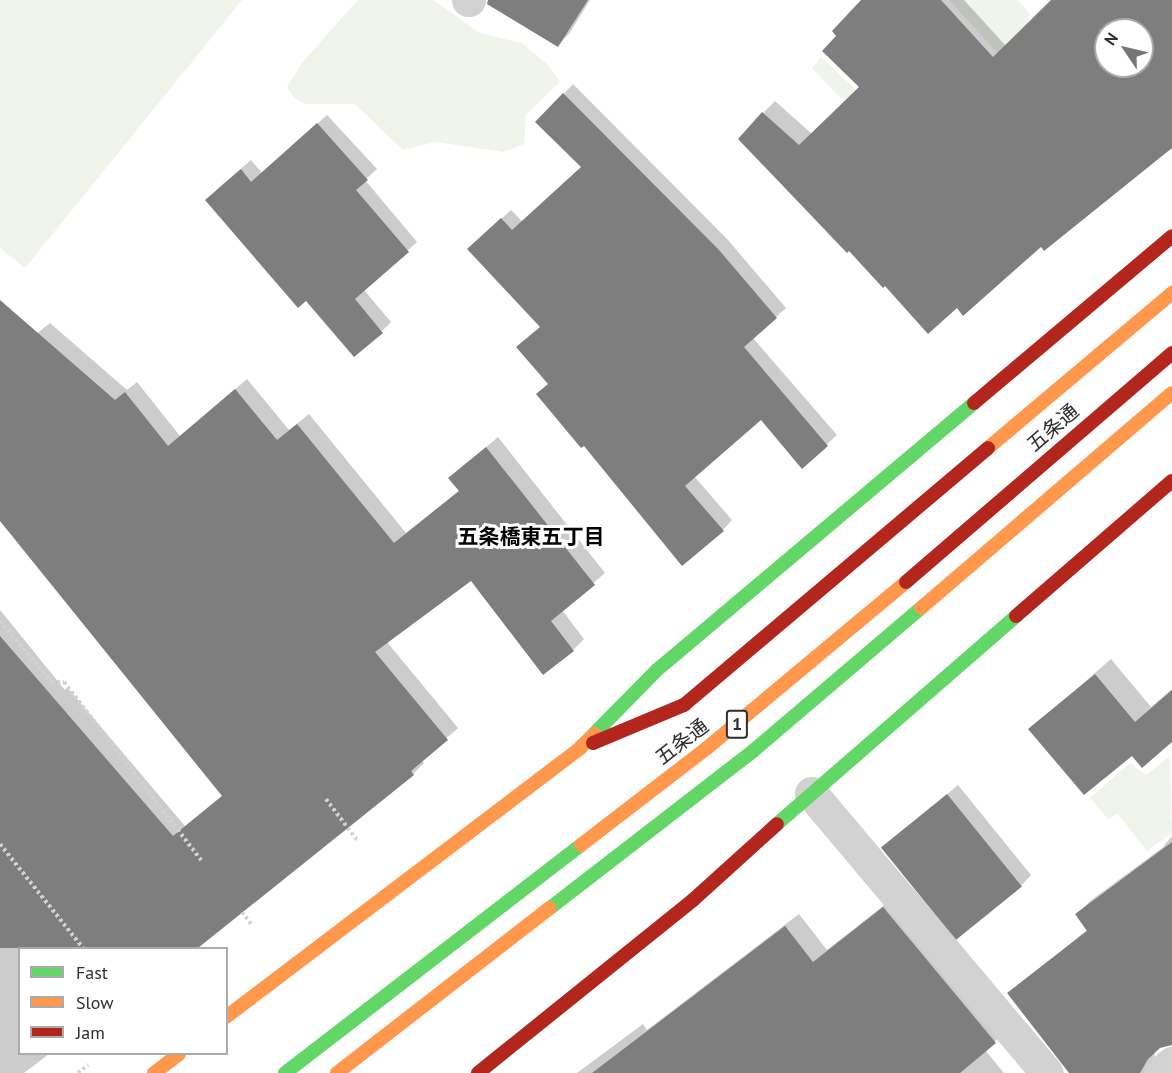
<!DOCTYPE html>
<html>
<head>
<meta charset="utf-8">
<style>
	body { margin:0 }
	#map { position:relative; width:1172px; height:1073px; overflow:hidden; background:#fff; font-family:"PT Sans","Noto Sans JP",sans-serif }
	div>[style] { position:absolute }
	.green>* { inset:0; background:#f0f4eb }
	.shadow>* { inset:0; background:#0003 }
	.building>* { inset:0; background:#7e7e7e; transform-origin:0 0 }
	.path>* { height:4px; margin-top:-2px; transform-origin:0; background:repeating-linear-gradient(90deg,#d2d2d2 0 3px,transparent 0 6px) }
	.street>* { height:33px; margin:-16.5px; padding:0 16.5px; transform-origin:16.5px; border-radius:16.5px; background:#d2d2d2 }
	.fast>* { height:14px; margin:-7px; padding:0 7px; transform-origin:7px; border-radius:7px; background:#63d668 }
	.slow>* { height:14px; margin:-7px; padding:0 7px; transform-origin:7px; border-radius:7px; background:#ff974d }
	.jam>* { height:14px; margin:-7px; padding:0 7px; transform-origin:7px; border-radius:7px; background:#b3261e }
	span { translate:-50% -50%; white-space:nowrap; text-align:center; line-height:1.15; -webkit-text-stroke:6px #fff; paint-order:stroke }
	.shield-label span { padding:2px 4px; background:#fff; border:2px solid; border-radius:4px; -webkit-text-stroke-width:0 }
	.shield-label { font-size:18px; color:#2d2d2d; font-weight:700 }
	.street-label { font-size:20px; color:#2d2d2d }
	.neighbourhood-label { font-size:21px; color:#000; font-weight:700 }
	.legend { position:absolute; left:18px; top:947px; width:210px; height:108px; box-sizing:border-box; background:#fff; border:2px solid #ababab; margin:0; padding:8px 10px; list-style:none; font-size:18px; color:#2d2d2d }
	.legend li { display:flex; align-items:center; gap:12px; height:30px }
	.legend b { width:30px; border:2px solid #ababab }
	.north { position:absolute; left:1094px; top:18px; width:60px; height:60px; box-sizing:border-box; background:#fff; border:2px solid #ababab; border-radius:50%; rotate:305deg; font-size:16px; font-weight:700; line-height:24px; text-align:center; color:#2d2d2d }
	.north::after { content:''; display:block; margin:auto; width:21px; height:27px; background:#767676; clip-path:polygon(50% 0,100% 100%,50% 72%,0 100%) }
</style>
</head>
<body>
<div id="map">
	<div class="green">
		<div style="clip-path:polygon(0 0,242px 0,25px 268px,0 248px)"></div>
		<div style="clip-path:polygon(358px 0,433px 0,480px 33px,522px 43px,548px 65px,560px 82px,526px 115px,524px 144px,504px 152px,435px 142px,403px 150px,355px 104px,304px 104px,293px 96px,287px 87px,301px 64px)"></div>
		<div style="clip-path:polygon(949px 0,1017px 0,1030px 14px,1012px 69px)"></div>
		<div style="clip-path:polygon(821px 57px,876px 108px,875px 134px,812px 68px)"></div>
		<div style="clip-path:polygon(1170px 756px,1172px 833px,1147px 851px,1117px 813px,1109px 820px,1090px 798px,1130px 763px,1146px 775px)"></div>
	</div>
	<div class="shadow">
		<div style="clip-path:polygon(525px 0,590px 0,569px 34px,558px 45px)"></div>
		<div style="clip-path:polygon(evenodd,863px 0,964px 0,1006px 46px,1052px 0,1172px 0,1172px 150px,1169px 149px,1041px 245px,963px 314px,763px 113px,775px 101px,812px 134px,861px 87px,838px 36px,863px 0,1106px 30px,1142px 30px,1142px 66px,1106px 66px,1106px 30px)"></div>
		<div style="clip-path:polygon(573px 84px,728px 240px,786px 308px,753px 338px,837px 435px,802px 467px,761px 418px,694px 476px,732px 520px,723px 530px,584px 444px,549px 384px,542px 326px,478px 240px,511px 210px,523px 222px,583px 166px,537px 122px)"></div>
		<div style="clip-path:polygon(327px 115px,377px 169px,365px 180px,417px 242px,364px 290px,391px 322px,382px 331px,216px 190px,251px 160px,262px 173px)"></div>
		<div style="clip-path:polygon(50px 323px,127px 390px,137px 382px,180px 436px,247px 379px,289px 430px,309px 414px,406px 533px,460px 490px,450px 478px,498px 437px,605px 573px,562px 610px,584px 639px,573px 650px,472px 579px,387px 642px,458px 728px,422px 760px,424px 763px,413px 774px,191px 948px,20px 948px,20px 1054px,49px 1054px,24px 1073px,0 1073px,0 610px,65px 690px,67px 687px,185px 826px,223px 795px,0 519px,0 363px)"></div>
		<div style="clip-path:polygon(1111px 659px,1151px 707px,1172px 689px,1172px 740px,1132px 753px,1030px 730px)"></div>
		<div style="clip-path:polygon(958px 785px,1031px 875px,1021px 886px,884px 848px)"></div>
		<div style="clip-path:polygon(1172px 836px,1172px 1043px,1160px 1047px,1155px 1052px,1154px 1063px,1161px 1073px,1071px 1073px,1009px 993px,1088px 929px,1077px 915px,1090px 901px,1162px 848px)"></div>
		<div style="clip-path:polygon(897px 895px,1008px 1029px,985px 1050px,1004px 1073px,577px 1073px,643px 1024px,647px 1030px,799px 914px,827px 950px)"></div>
	</div>
	<div class="building">
		<div style="clip-path:polygon(488px 0,588px 0,558px 47px,487px 4px)"></div>
		<div style="clip-path:polygon(evenodd,861px 0,941px 0,993px 57px,1051px 0,1172px 0,1172px 148px,1044px 251px,1041px 247px,963px 316px,957px 308px,928px 334px,885px 286px,883px 288px,849px 251px,847px 253px,738px 139px,762px 112px,799px 145px,859px 87px,822px 51px,836px 36px,832px 31px,861px 0,1106px 30px,1142px 30px,1142px 66px,1106px 66px,1106px 30px)"></div>
		<div style="clip-path:polygon(563px 93px,719px 250px,777px 318px,744px 347px,828px 446px,802px 469px,761px 420px,685px 486px,724px 531px,682px 566px,584px 446px,581px 448px,536px 394px,548px 384px,516px 347px,540px 327px,467px 249px,501px 218px,512px 230px,581px 167px,535px 122px)"></div>
		<div style="clip-path:polygon(317px 123px,368px 180px,356px 190px,409px 252px,355px 299px,383px 333px,354px 357px,306px 301px,298px 308px,205px 200px,241px 169px,251px 182px)"></div>
		<div style="clip-path:polygon(0 300px,115px 400px,125px 392px,168px 446px,235px 389px,277px 440px,297px 424px,394px 543px,459px 491px,448px 478px,486px 447px,595px 585px,551px 621px,574px 651px,543px 675px,471px 581px,375px 652px,448px 740px,411px 771px,414px 775px,198px 948px,0 948px,0 636px,173px 836px,222px 796px,0 521px)"></div>
		<div style="clip-path:polygon(1095px 674px,1135px 722px,1172px 690px,1172px 742px,1142px 768px,1132px 756px,1084px 795px,1028px 729px)"></div>
		<div style="left:947px;top:794px;width:119px;height:85px;rotate:51deg"></div>
		<div style="clip-path:polygon(1172px 842px,1172px 1045px,1160px 1048px,1148px 1059px,1140px 1073px,1069px 1073px,1007px 993px,1087px 931px,1075px 914px)"></div>
		<div style="clip-path:polygon(883px 907px,996px 1043px,960px 1073px,592px 1073px,785px 926px,813px 962px)"></div>
	</div>
	<div class="path">
		<div style="left:0;top:621px;width:80px;rotate:50.1deg"></div>
		<div style="left:51px;top:682px;width:13px"></div>
		<div style="left:64px;top:682px;width:225px;rotate:52.4deg"></div>
		<div style="left:326px;top:799px;width:51px;rotate:52.9deg"></div>
		<div style="left:0;top:844px;width:133px;rotate:51.4deg"></div>
		<div style="left:242px;top:912px;width:15px;rotate:53deg"></div>
		<div style="left:78px;top:1073px;width:13px;rotate:-39deg"></div>
	</div>
	<div class="street">
		<div style="left:468px;top:0;width:1px"></div>
		<div style="left:811px;top:793px;width:366px;rotate:49.9deg"></div>
		<div style="left:1160px;top:1073px;width:16px;rotate:-40deg"></div>
	</div>
	<div class="fast">
		<div style="left:594px;top:734px;width:90px;rotate:-45.5deg"></div>
		<div style="left:657px;top:670px;width:414px;rotate:-40.1deg"></div>
		<div style="left:777px;top:824px;width:317px;rotate:-41deg"></div>
		<div style="left:550px;top:908px;width:257px;rotate:-37.7deg"></div>
		<div style="left:753px;top:751px;width:221px;rotate:-40.4deg"></div>
		<div style="left:285px;top:1073px;width:374px;rotate:-37.6deg"></div>
	</div>
	<div class="slow">
		<div style="left:988px;top:448px;width:241px;rotate:-40.1deg"></div>
		<div style="left:921px;top:608px;width:330px;rotate:-40.6deg"></div>
		<div style="left:581px;top:845px;width:159px;rotate:-37.6deg"></div>
		<div style="left:707px;top:748px;width:259px;rotate:-39.8deg"></div>
		<div style="left:226px;top:1017px;width:445px;rotate:-37.2deg"></div>
		<div style="left:580px;top:748px;width:20px;rotate:-45deg"></div>
		<div style="left:154px;top:1073px;width:31px;rotate:-37deg"></div>
		<div style="left:337px;top:1073px;width:269px;rotate:-37.8deg"></div>
	</div>
	<div class="jam">
		<div style="left:974px;top:403px;width:259px;rotate:-40.1deg"></div>
		<div style="left:906px;top:582px;width:351px;rotate:-40.7deg"></div>
		<div style="left:1016px;top:616px;width:206px;rotate:-40.9deg"></div>
		<div style="left:593px;top:743px;width:99px;rotate:-22.7deg"></div>
		<div style="left:684px;top:705px;width:398px;rotate:-40.2deg"></div>
		<div style="left:478px;top:1073px;width:276px;rotate:-38.8deg"></div>
		<div style="left:693px;top:900px;width:113px;rotate:-42.1deg"></div>
	</div>
	<div class="shield-label">
		<span style="left:737px;top:724px">1</span>
	</div>
	<div class="street-label">
		<span style="left:1053px;top:428px;rotate:-41deg">五条通</span>
		<span style="left:682px;top:742px;rotate:-38deg">五条通</span>
	</div>
	<div class="neighbourhood-label">
		<span style="left:531px;top:537px">五条橋東五丁目</span>
	</div>
	<ul class="legend">
	<li><b style="height:8px;background:#63d668"></b>Fast</li>
	<li><b style="height:8px;background:#ff974d"></b>Slow</li>
	<li><b style="height:8px;background:#b3261e"></b>Jam</li>
	</ul>
	<div class="north">N</div>
</div>
</body>
</html>
